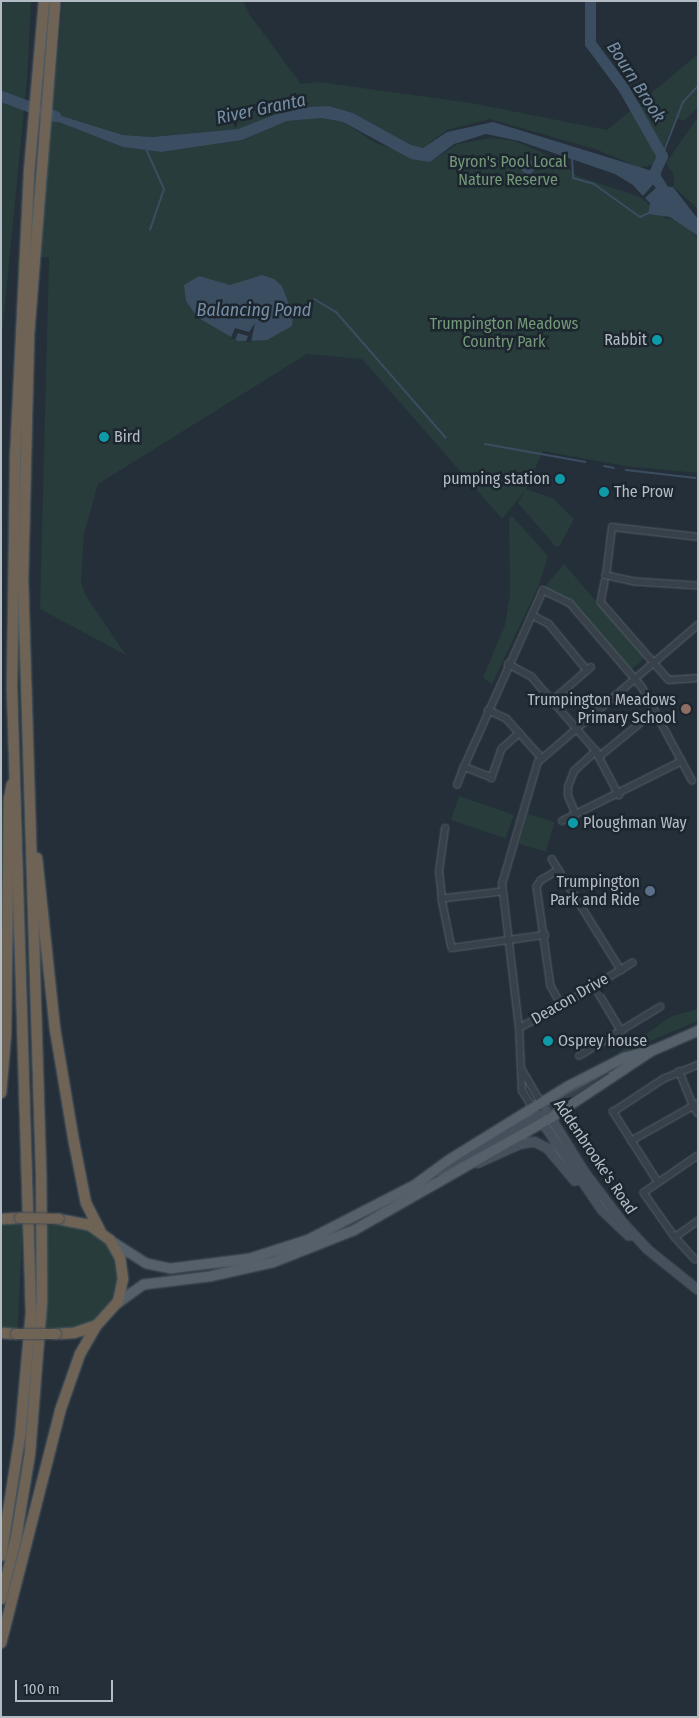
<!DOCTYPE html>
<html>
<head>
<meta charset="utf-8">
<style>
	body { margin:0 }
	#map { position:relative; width:699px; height:1718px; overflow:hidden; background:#242f39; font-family:"Fira Sans Condensed",sans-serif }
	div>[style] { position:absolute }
	.green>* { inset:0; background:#273c3b; transform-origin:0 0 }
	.water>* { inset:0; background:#3b4e61 }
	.round { border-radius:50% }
	.pier>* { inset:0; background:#242f39 }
	.stream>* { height:2px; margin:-1px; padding:0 1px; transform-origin:1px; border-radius:1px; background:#3b4e61 }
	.river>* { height:11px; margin:-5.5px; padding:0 5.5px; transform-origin:5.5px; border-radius:5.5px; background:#3b4e61 }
	.roads { filter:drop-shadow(0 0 1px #565f67) drop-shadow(0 0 1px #565f67) }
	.street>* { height:5.5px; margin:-2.75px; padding:0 2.75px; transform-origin:2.75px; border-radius:2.75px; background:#38414a }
	.secondary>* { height:8px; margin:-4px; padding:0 4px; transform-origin:4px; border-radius:4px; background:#46505c }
	.primary>* { height:9px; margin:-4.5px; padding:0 4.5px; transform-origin:4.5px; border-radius:4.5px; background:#56606a }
	.highway>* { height:10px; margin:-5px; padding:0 5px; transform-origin:5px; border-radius:5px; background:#6f6356 }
	.bridges { filter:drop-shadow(0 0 1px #434c54) drop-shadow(0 0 1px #434c54) }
	.highway-bridge>* { height:10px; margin:-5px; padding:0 5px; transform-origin:5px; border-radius:5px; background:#6f6356 }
	.dots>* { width:14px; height:14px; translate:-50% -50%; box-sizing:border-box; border:2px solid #1d262e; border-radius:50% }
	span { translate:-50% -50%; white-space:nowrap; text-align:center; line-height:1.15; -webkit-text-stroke:5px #1d262e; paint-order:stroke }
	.park-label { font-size:16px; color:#739979 }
	.poi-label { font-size:16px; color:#b3bcc5 }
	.right { translate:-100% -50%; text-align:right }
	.left { translate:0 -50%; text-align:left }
	.street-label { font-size:16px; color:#b3bcc5 }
	.water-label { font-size:18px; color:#768fa6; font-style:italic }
	.frame { position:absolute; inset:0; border:2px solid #b3bcc5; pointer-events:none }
	.scale { position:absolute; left:15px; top:1680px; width:98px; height:22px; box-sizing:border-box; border:2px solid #b3bcc5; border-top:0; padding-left:6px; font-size:15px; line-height:18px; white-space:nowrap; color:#b3bcc5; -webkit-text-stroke:4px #1d262e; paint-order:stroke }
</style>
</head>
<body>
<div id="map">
	<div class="green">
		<div style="clip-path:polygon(1px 1px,31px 1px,27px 80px,1px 345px)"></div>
		<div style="clip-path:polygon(63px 1px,243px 1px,250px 15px,301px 84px,319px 82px,471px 103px,607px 130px,698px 54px,698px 107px,684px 121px,676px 118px,659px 158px,652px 165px,640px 168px,598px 150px,490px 119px,447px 130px,423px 148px,411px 145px,353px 113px,329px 106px,238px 129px,152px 137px,123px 135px,52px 113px)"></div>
		<div style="clip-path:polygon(698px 117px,698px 209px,674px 187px,674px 175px,666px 163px)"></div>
		<div style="clip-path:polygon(322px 118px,343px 122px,376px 143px,430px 162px,457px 144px,492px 138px,515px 141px,561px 161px,577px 176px,640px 197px,665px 218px,676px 220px,687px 227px,698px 239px,698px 473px,625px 466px,543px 451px,526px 489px,552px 498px,574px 519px,559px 547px,555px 546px,518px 503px,524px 492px,502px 519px,362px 359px,307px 354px,98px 484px,84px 534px,81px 581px,86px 596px,126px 655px,40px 609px,49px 258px,41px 257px,51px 119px,123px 147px,161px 152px,242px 140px,287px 121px)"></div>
		<div style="clip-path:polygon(512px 516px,548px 556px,539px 585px,492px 684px,483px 678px,505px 625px,510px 594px,509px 519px)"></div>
		<div style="clip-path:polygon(564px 564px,645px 658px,631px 670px,571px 601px,543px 589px)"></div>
		<div style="left:459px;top:796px;width:58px;height:25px;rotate:19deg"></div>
		<div style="left:528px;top:814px;width:28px;height:31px;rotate:17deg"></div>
		<div style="clip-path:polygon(698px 1009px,698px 1021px,614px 1056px,672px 1016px)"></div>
		<div style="left:1px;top:1222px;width:22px;height:107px;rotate:3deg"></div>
		<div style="clip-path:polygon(46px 1225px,69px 1224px,90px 1231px,106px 1245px,113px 1258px,117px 1279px,112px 1299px,96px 1320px,77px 1329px,45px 1330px)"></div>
	</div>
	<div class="water">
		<div style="clip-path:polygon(329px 106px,353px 113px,411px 145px,423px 148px,447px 132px,493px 122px,662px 174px,643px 196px,633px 185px,615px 174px,519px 141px,486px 134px,454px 144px,430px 162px,411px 159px,343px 122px,322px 118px,287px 121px,242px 140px,161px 152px,123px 147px,51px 119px,52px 113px,123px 135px,152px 137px,238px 129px,292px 108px)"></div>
		<div class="round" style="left:521px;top:160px;width:14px;height:14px"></div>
		<div style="clip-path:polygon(658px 186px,663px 191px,663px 186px,673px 187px,698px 219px,698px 236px,670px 217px,648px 214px,650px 203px,645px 198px)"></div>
		<div style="clip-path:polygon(262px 275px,274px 279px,282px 286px,293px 315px,292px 326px,267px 340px,238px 341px,197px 317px,186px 301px,184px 285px,199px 276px,230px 285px)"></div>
	</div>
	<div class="pier">
		<div style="clip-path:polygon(255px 323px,251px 342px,246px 342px,248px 336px,238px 333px,235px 340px,231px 338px,235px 328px,249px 332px)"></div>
	</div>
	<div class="stream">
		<div style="left:146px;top:149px;width:44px;rotate:65.8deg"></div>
		<div style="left:164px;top:189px;width:43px;rotate:108.9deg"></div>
		<div style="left:572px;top:156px;width:22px;rotate:87deg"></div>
		<div style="left:573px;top:178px;width:22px;rotate:16deg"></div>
		<div style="left:594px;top:184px;width:57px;rotate:35.7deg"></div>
		<div style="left:640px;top:217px;width:10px;rotate:-24deg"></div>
		<div style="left:662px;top:156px;width:58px;rotate:-68.7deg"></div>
		<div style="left:683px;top:102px;width:22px;rotate:-47deg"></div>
		<div style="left:314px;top:299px;width:26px;rotate:31deg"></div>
		<div style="left:336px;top:312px;width:167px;rotate:48.9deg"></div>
		<div style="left:485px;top:444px;width:102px;rotate:10.2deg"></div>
		<div style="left:604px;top:466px;width:10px;rotate:11deg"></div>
		<div style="left:626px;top:470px;width:70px;rotate:6.5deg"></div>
	</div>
	<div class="river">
		<div style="left:590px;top:1px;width:42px;rotate:90deg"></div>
		<div style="left:590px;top:43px;width:57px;rotate:53.5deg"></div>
		<div style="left:624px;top:89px;width:77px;rotate:60.4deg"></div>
		<div style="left:662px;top:156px;width:23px;rotate:115deg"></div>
		<div style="left:1px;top:96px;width:58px;rotate:20.3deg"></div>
		<div style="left:645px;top:175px;width:13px;rotate:23deg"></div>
		<div style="left:657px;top:180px;width:22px;rotate:58deg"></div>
	</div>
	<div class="roads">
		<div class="street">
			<div style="left:605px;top:582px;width:20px;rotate:101deg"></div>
			<div style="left:601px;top:602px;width:103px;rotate:48.9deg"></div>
			<div style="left:669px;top:680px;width:29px;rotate:-4deg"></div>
			<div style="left:698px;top:586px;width:63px;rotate:-176.4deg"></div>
			<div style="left:635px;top:582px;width:30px;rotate:-168deg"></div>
			<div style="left:606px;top:576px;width:49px;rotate:-83deg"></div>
			<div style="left:612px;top:527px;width:87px;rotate:6.6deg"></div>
			<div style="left:532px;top:615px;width:27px;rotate:-66deg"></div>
			<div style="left:543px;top:590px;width:30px;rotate:26deg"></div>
			<div style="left:570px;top:603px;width:111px;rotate:49.4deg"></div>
			<div style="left:642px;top:687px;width:106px;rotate:61.7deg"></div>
			<div style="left:508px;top:664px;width:27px;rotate:28deg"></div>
			<div style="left:532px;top:677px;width:98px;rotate:49.1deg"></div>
			<div style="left:596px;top:751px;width:50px;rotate:62.4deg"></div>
			<div style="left:553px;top:700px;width:50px;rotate:-41deg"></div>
			<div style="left:488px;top:710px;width:21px;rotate:25deg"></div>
			<div style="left:507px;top:719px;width:51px;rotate:48.2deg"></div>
			<div style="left:520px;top:733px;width:24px;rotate:138deg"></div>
			<div style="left:502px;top:749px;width:31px;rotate:109deg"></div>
			<div style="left:492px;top:778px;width:30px;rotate:-159deg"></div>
			<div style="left:464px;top:767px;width:167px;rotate:-65.9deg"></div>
			<div style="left:532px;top:615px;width:19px;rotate:28deg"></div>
			<div style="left:549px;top:624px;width:60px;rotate:50.4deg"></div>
			<div style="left:600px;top:756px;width:71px;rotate:-39.3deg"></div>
			<div style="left:457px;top:785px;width:19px;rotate:-69deg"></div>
			<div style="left:576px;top:815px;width:21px;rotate:-113deg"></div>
			<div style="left:568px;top:796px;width:9px;rotate:-90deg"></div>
			<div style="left:568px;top:787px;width:17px;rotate:-69deg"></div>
			<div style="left:574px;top:771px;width:30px;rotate:-42deg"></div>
			<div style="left:562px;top:821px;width:134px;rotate:-26.6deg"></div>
			<div style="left:552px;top:859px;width:131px;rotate:58.1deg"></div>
			<div style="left:559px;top:870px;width:21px;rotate:149deg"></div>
			<div style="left:541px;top:881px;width:7px;rotate:124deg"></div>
			<div style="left:537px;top:887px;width:100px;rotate:82deg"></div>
			<div style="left:551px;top:986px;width:21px;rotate:61deg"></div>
			<div style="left:502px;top:892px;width:60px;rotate:173.3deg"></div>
			<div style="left:442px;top:899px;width:50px;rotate:78.5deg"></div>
			<div style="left:452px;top:948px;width:94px;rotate:-8deg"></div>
			<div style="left:442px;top:899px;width:27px;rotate:-96deg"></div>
			<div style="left:439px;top:872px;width:44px;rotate:-82.2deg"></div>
			<div style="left:595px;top:987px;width:52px;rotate:59deg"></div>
			<div style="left:519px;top:1028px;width:52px;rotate:-27.6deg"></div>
			<div style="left:565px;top:1004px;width:79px;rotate:-31.5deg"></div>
			<div style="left:579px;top:1056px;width:95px;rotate:-31.2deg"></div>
			<div style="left:523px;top:1071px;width:36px;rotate:60deg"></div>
			<div style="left:698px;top:1104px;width:5px;rotate:158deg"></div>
			<div style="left:693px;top:1106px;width:9px;rotate:54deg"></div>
			<div style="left:532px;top:1107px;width:19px;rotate:-122deg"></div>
			<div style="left:522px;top:1091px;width:63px;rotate:-92.7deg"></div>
			<div style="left:519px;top:1028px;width:145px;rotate:-96.7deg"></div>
			<div style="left:502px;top:884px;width:127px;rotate:-73.6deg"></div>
			<div style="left:538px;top:762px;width:211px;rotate:-40.6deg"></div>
			<div style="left:533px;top:1107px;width:15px;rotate:8deg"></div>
			<div style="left:548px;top:1109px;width:68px;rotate:-29.2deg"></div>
			<div style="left:631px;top:1141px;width:71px;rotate:-29.4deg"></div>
			<div style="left:693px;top:1106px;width:37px;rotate:-112deg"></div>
			<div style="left:698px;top:1156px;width:65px;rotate:145.6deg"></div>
			<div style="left:644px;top:1193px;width:54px;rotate:54.8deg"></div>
			<div style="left:675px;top:1237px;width:28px;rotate:-35deg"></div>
			<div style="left:657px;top:1181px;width:82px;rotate:-122.5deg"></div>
			<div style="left:613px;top:1112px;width:60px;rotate:-33.4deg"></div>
			<div style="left:663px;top:1079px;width:38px;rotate:-22deg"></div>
			<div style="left:675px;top:1237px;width:30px;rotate:48deg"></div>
		</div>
		<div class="secondary">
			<div style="left:541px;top:1102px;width:84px;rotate:58.2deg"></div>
			<div style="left:585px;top:1173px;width:63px;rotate:52.8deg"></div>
			<div style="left:623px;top:1223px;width:35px;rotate:47deg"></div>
			<div style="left:647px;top:1249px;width:65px;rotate:38.8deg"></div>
			<div style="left:532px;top:1107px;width:125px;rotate:55.8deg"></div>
			<div style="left:602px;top:1210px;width:37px;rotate:44deg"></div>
			<div style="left:478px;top:1163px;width:46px;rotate:-24.3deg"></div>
			<div style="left:520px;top:1144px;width:15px;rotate:-8deg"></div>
			<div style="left:535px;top:1142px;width:13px;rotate:27deg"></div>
			<div style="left:547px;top:1148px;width:43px;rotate:49.7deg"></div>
			<div style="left:439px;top:1170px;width:115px;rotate:-28.6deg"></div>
		</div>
		<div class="primary">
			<div style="left:110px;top:1240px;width:43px;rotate:32.6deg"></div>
			<div style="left:146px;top:1263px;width:25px;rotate:12deg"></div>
			<div style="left:170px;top:1268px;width:80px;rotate:-7.2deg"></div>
			<div style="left:249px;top:1258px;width:62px;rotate:-17.9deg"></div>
			<div style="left:308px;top:1239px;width:120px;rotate:-27.2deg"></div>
			<div style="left:415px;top:1184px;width:42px;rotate:-36.3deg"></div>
			<div style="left:449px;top:1159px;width:141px;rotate:-31.7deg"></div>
			<div style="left:569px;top:1085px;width:62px;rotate:-27deg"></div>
			<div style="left:624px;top:1057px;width:28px;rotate:-15deg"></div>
			<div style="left:118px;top:1302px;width:31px;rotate:-36deg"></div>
			<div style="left:143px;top:1284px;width:66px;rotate:-6.9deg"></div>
			<div style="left:209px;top:1276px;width:65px;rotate:-12.5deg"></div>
			<div style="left:272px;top:1262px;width:87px;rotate:-21.6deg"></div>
			<div style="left:353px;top:1230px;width:228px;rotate:-29.7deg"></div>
			<div style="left:551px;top:1117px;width:121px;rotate:-33.6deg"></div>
			<div style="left:652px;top:1050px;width:50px;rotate:-23.5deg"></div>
		</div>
		<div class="highway">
			<div style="left:37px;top:858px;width:172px;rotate:84deg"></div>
			<div style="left:55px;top:1029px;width:115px;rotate:80.5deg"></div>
			<div style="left:74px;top:1142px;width:62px;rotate:78.9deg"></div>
			<div style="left:86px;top:1203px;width:31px;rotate:63deg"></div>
			<div style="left:1px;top:1093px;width:59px;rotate:-85.2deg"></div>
			<div style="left:6px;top:1034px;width:235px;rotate:-89.3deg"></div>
			<div style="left:9px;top:799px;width:15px;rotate:-79deg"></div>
			<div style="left:1px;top:1219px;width:19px;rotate:-3deg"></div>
			<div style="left:1px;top:1333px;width:15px;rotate:4deg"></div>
			<div style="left:56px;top:1334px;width:18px;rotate:-3deg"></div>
			<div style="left:74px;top:1333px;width:24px;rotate:-19deg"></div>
			<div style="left:97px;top:1325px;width:31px;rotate:-48deg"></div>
			<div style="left:118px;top:1302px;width:24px;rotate:-78deg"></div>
			<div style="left:123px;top:1279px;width:21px;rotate:-98deg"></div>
			<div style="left:120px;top:1258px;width:21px;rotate:-119deg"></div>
			<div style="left:110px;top:1240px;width:26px;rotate:-144deg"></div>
			<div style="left:89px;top:1225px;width:31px;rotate:-169deg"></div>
			<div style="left:1px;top:1556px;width:121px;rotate:-81deg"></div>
			<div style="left:20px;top:1436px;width:123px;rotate:-84.9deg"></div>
			<div style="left:31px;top:1313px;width:626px;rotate:-91.74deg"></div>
			<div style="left:12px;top:687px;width:226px;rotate:-89.2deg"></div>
			<div style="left:15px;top:461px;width:288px;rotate:-87.2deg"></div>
			<div style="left:29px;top:173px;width:173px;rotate:-85deg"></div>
			<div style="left:1px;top:1599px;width:63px;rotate:-76.2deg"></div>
			<div style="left:16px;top:1538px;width:86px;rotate:-80.6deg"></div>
			<div style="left:30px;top:1453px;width:153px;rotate:-85.5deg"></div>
			<div style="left:42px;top:1300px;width:128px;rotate:-90.4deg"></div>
			<div style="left:41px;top:1172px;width:591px;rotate:-91.74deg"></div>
			<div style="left:23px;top:581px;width:247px;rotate:-88.6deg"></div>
			<div style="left:29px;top:334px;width:334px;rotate:-85.5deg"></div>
			<div style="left:1px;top:1643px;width:239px;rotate:-75.7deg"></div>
			<div style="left:60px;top:1411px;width:60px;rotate:-70.7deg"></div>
			<div style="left:80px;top:1354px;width:34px;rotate:-60deg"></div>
		</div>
	</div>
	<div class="bridges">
		<div class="highway-bridge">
			<div style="left:20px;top:1218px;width:39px;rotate:1deg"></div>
			<div style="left:16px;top:1334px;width:40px"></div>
		</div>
	</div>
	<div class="dots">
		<div style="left:657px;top:340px;background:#0f9aa8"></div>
		<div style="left:104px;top:437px;background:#0f9aa8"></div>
		<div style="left:560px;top:479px;background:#0f9aa8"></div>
		<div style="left:604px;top:492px;background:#0f9aa8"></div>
		<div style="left:686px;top:709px;background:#8d6e63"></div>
		<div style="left:573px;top:823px;background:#0f9aa8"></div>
		<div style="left:650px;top:891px;background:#5c6f8a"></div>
		<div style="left:548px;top:1041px;background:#0f9aa8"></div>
	</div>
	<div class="park-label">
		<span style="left:508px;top:171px">Byron's Pool Local<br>Nature Reserve</span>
		<span style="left:504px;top:333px">Trumpington Meadows<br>Country Park</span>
	</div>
	<div class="poi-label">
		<span class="right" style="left:647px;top:340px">Rabbit</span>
		<span class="left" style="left:114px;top:437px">Bird</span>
		<span class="right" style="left:550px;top:479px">pumping station</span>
		<span class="left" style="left:614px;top:492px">The Prow</span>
		<span class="right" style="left:676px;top:709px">Trumpington Meadows<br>Primary School</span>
		<span class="left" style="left:583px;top:823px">Ploughman Way</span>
		<span class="right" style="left:640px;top:891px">Trumpington<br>Park and Ride</span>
		<span class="left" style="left:558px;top:1041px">Osprey house</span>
	</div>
	<div class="street-label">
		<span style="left:570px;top:999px;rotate:-30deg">Deacon Drive</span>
		<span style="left:595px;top:1157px;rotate:56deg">Addenbrooke's Road</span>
	</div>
	<div class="water-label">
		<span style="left:636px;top:82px;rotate:57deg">Bourn Brook</span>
		<span style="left:261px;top:109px;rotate:-12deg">River Granta</span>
		<span style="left:254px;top:310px">Balancing Pond</span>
	</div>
	<div class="frame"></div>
	<div class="scale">100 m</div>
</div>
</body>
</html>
